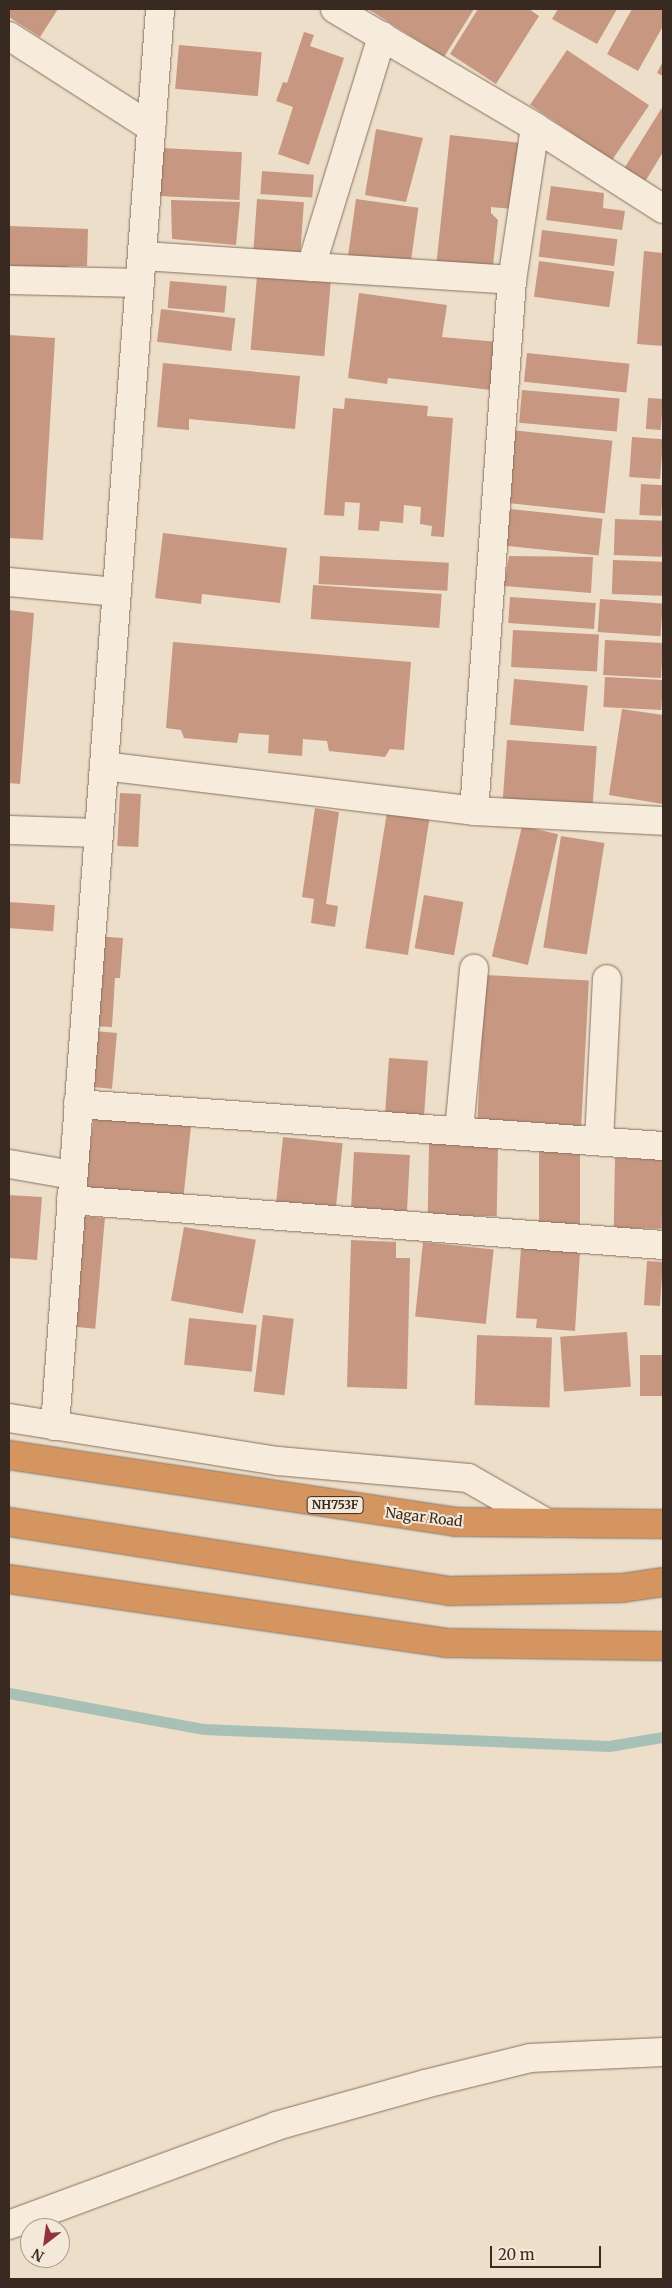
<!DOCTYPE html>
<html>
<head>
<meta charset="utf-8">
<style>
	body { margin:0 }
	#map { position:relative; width:672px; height:2288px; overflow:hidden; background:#ecdec9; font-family:Merriweather,serif }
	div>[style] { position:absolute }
	.stream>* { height:11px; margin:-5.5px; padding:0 5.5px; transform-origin:5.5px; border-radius:5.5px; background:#a9c0b7 }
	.building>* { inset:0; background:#c79781; transform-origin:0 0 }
	.roads { filter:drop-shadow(0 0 1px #87705f) drop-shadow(0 0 1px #87705f) }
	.minor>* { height:28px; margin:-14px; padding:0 14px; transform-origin:14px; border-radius:14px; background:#f7ecdc }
	.highway>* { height:28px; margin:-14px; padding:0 14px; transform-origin:14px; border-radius:14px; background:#d49560 }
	span { translate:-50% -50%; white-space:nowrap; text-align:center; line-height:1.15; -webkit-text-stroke:4px #f4e9d8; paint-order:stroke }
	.shield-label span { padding:1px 4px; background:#f4e9d8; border:1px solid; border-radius:4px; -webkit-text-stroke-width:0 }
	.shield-label { font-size:12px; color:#382a21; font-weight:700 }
	.street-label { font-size:14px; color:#382a21 }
	.frame { position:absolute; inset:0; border:10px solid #382a21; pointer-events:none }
	.north { position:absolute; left:20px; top:2218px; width:50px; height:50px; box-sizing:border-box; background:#f4e9d8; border:1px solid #a99d8f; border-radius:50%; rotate:210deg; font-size:14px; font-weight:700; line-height:20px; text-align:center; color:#382a21 }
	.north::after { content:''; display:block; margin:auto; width:18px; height:22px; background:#92333d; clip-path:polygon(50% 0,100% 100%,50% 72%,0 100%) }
	.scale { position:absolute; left:490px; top:2246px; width:111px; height:22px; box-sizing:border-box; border:2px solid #382a21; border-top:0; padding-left:6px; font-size:15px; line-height:18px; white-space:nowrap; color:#382a21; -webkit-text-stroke:4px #f4e9d8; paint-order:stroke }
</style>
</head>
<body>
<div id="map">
	<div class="stream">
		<div style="left:9px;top:1693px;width:198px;rotate:10.5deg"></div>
		<div style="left:204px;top:1729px;width:405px;rotate:2.4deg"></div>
		<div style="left:609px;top:1746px;width:55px;rotate:-9.5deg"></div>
	</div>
	<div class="building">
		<div style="clip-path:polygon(9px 9px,58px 9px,40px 37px,9px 17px)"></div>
		<div style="clip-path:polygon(368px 9px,474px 9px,444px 57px)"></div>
		<div style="clip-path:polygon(478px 9px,529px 9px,539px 16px,496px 84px,450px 54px)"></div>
		<div style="clip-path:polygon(558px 9px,617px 9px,597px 44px,552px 19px)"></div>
		<div style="clip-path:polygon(632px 9px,663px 9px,663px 26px,638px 71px,607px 54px)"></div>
		<div style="clip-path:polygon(304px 32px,314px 35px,310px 46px,344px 58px,309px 165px,278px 154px,293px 107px,276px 101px,283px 82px,287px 83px)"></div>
		<div style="left:179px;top:45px;width:83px;height:44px;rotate:5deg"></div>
		<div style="left:567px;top:50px;width:99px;height:66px;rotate:34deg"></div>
		<div style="clip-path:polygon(663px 61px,663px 76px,657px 73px)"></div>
		<div style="clip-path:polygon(663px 106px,663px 152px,643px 185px,622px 172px)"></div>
		<div style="clip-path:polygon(376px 129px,423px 138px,406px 202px,365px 195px)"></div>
		<div style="clip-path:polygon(450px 135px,521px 143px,514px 209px,491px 207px,491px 213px,498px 220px,493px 265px,436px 267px)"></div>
		<div style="left:162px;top:148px;width:80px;height:48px;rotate:3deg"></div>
		<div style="left:262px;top:171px;width:52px;height:23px;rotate:4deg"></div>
		<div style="clip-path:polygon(551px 186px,604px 193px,603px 208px,625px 211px,622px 230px,546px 220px)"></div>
		<div style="left:257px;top:199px;width:47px;height:57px;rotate:4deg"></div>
		<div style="left:356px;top:199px;width:63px;height:63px;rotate:8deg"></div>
		<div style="clip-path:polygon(171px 200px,240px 202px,236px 245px,172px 239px)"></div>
		<div style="clip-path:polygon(9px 226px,88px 229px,87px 266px,68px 266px,68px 274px,9px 272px)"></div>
		<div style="left:542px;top:230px;width:76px;height:27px;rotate:7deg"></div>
		<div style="clip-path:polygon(644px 251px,663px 253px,663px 346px,637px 344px)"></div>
		<div style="left:539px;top:261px;width:76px;height:36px;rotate:8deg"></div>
		<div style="left:257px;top:276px;width:74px;height:74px;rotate:5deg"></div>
		<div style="left:170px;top:281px;width:57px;height:27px;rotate:5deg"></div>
		<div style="clip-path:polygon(359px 293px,447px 305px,442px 337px,498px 342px,491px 390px,388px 378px,387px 384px,348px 378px)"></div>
		<div style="left:161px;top:309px;width:75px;height:33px;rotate:7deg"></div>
		<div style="clip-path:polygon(9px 335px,55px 338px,43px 540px,9px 538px)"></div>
		<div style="left:527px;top:353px;width:103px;height:29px;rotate:6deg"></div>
		<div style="clip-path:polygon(163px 363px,300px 376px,295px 429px,189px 419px,189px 430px,157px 427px)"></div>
		<div style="left:522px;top:390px;width:98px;height:33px;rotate:5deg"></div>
		<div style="clip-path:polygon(345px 398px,428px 406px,427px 416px,453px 418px,444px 537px,431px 536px,432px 526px,420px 524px,421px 507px,404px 505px,403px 523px,380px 521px,379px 531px,358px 530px,360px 503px,345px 502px,344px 516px,324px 515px,333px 408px,344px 409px)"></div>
		<div style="left:648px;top:398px;width:15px;height:31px;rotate:4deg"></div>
		<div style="left:511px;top:430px;width:102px;height:73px;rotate:6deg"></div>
		<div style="left:632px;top:437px;width:31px;height:40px;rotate:4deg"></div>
		<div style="left:641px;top:484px;width:22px;height:31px;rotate:3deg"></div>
		<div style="left:510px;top:509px;width:93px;height:37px;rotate:6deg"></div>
		<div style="left:615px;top:519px;width:48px;height:36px;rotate:2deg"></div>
		<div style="clip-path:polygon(163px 533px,287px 548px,280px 603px,202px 594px,201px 604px,155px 598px)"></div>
		<div style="left:320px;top:556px;width:129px;height:28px;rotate:3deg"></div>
		<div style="clip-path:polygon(509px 556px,593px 557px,591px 593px,504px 586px)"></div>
		<div style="left:613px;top:560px;width:50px;height:34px;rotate:2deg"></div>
		<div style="left:313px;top:585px;width:129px;height:34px;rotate:4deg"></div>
		<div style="left:510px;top:597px;width:86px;height:26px;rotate:4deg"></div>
		<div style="left:600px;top:599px;width:63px;height:33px;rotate:4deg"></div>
		<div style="clip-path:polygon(9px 610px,34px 613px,20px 784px,9px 783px)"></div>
		<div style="left:513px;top:630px;width:86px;height:37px;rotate:3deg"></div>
		<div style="left:605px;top:640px;width:58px;height:35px;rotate:3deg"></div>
		<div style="clip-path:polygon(173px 642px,411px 662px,404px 750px,390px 749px,385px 757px,329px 751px,327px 741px,303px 739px,302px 756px,268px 753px,269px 735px,239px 733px,237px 743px,184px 738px,181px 730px,166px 728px)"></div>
		<div style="left:605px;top:677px;width:58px;height:30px;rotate:3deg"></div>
		<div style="left:514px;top:679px;width:74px;height:46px;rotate:5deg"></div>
		<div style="clip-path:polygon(622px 709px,663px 715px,663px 804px,609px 795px)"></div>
		<div style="left:507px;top:740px;width:90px;height:61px;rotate:4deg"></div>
		<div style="left:120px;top:793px;width:21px;height:53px;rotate:3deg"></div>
		<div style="clip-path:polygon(315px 808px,339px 812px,326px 904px,338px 906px,335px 927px,311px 923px,314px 899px,302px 897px)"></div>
		<div style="left:387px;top:812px;width:43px;height:138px;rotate:9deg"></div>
		<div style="left:522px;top:826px;width:37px;height:134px;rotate:13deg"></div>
		<div style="left:561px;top:836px;width:44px;height:113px;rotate:9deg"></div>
		<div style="left:424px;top:895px;width:40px;height:54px;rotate:10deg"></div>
		<div style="left:9px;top:902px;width:46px;height:26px;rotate:4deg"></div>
		<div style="clip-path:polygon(95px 936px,123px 938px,120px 978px,115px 978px,112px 1027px,90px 1026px)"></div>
		<div style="left:485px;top:975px;width:104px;height:149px;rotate:3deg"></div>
		<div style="left:95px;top:1031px;width:22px;height:56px;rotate:5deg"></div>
		<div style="left:389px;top:1058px;width:39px;height:56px;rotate:4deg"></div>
		<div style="clip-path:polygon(94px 1115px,191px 1126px,183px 1201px,78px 1189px,83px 1146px,90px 1147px)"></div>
		<div style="left:283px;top:1137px;width:60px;height:69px;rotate:6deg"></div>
		<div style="left:429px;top:1143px;width:69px;height:72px;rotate:1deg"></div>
		<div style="left:539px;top:1147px;width:41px;height:77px"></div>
		<div style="left:354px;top:1152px;width:56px;height:60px;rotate:3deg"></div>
		<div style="left:615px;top:1158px;width:48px;height:70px;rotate:1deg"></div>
		<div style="clip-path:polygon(9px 1195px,42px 1197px,37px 1260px,9px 1258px)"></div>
		<div style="left:81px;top:1216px;width:24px;height:111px;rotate:5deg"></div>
		<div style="left:184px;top:1227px;width:73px;height:75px;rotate:10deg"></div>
		<div style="clip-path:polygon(351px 1240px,396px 1242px,396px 1258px,410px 1258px,407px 1389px,347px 1387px)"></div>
		<div style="left:423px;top:1242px;width:71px;height:75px;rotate:6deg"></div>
		<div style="clip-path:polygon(521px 1248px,580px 1252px,575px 1331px,536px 1328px,537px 1319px,516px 1318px)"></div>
		<div style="left:647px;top:1261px;width:16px;height:44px;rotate:4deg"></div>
		<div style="left:263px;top:1315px;width:31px;height:77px;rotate:7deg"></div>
		<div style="left:189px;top:1318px;width:68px;height:47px;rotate:6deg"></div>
		<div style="left:627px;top:1332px;width:55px;height:67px;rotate:86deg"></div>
		<div style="left:477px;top:1335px;width:75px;height:70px;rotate:2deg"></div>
		<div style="left:663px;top:1355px;width:41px;height:23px;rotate:90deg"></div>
	</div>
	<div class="roads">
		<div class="minor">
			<div style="left:335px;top:9px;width:232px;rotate:30.5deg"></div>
			<div style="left:535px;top:127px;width:152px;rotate:32.6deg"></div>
			<div style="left:9px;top:36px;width:169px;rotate:32.7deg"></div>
			<div style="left:535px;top:127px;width:155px;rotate:98.5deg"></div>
			<div style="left:512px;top:280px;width:532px;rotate:94.09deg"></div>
			<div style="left:474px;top:811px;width:189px;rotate:3deg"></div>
			<div style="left:143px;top:256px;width:370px;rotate:3.7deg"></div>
			<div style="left:311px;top:267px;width:242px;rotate:-72.9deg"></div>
			<div style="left:9px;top:280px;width:131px;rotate:1.3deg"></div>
			<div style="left:9px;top:582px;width:108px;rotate:5.3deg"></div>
			<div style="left:104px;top:766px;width:373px;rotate:6.9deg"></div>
			<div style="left:9px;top:830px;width:89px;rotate:1.9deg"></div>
			<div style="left:78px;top:1104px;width:587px;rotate:4.11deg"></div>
			<div style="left:459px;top:1131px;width:163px;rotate:-84.7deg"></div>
			<div style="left:599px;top:1141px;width:162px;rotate:-87.2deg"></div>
			<div style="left:9px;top:1164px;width:65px;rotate:9.8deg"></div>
			<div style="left:71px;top:1200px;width:594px;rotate:4.35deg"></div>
			<div style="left:9px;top:1418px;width:272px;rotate:9.1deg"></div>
			<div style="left:278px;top:1461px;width:191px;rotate:5.1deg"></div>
			<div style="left:468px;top:1478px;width:91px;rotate:29.7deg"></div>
			<div style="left:55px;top:1426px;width:1421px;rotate:-85.76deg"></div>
			<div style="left:9px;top:2225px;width:285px;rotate:-20.3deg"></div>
			<div style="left:276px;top:2126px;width:155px;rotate:-15.7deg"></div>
			<div style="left:425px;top:2084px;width:108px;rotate:-13.9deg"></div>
			<div style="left:530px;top:2058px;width:133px;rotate:-2.6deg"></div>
		</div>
		<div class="highway">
			<div style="left:9px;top:1455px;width:451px;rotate:8.5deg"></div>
			<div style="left:455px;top:1522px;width:208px;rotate:0.6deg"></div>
			<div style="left:9px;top:1522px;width:445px;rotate:8.9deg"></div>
			<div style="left:449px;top:1591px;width:173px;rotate:-1deg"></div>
			<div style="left:622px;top:1588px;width:41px;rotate:-8.3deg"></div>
			<div style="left:9px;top:1579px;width:442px;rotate:8.3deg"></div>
			<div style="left:446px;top:1643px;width:217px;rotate:0.8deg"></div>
		</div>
	</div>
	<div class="shield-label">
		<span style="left:335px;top:1505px">NH753F</span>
	</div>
	<div class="street-label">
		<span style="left:424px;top:1517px;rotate:7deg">Nagar Road</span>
	</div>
	<div class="frame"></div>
	<div class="north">N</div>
	<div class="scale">20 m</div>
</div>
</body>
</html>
